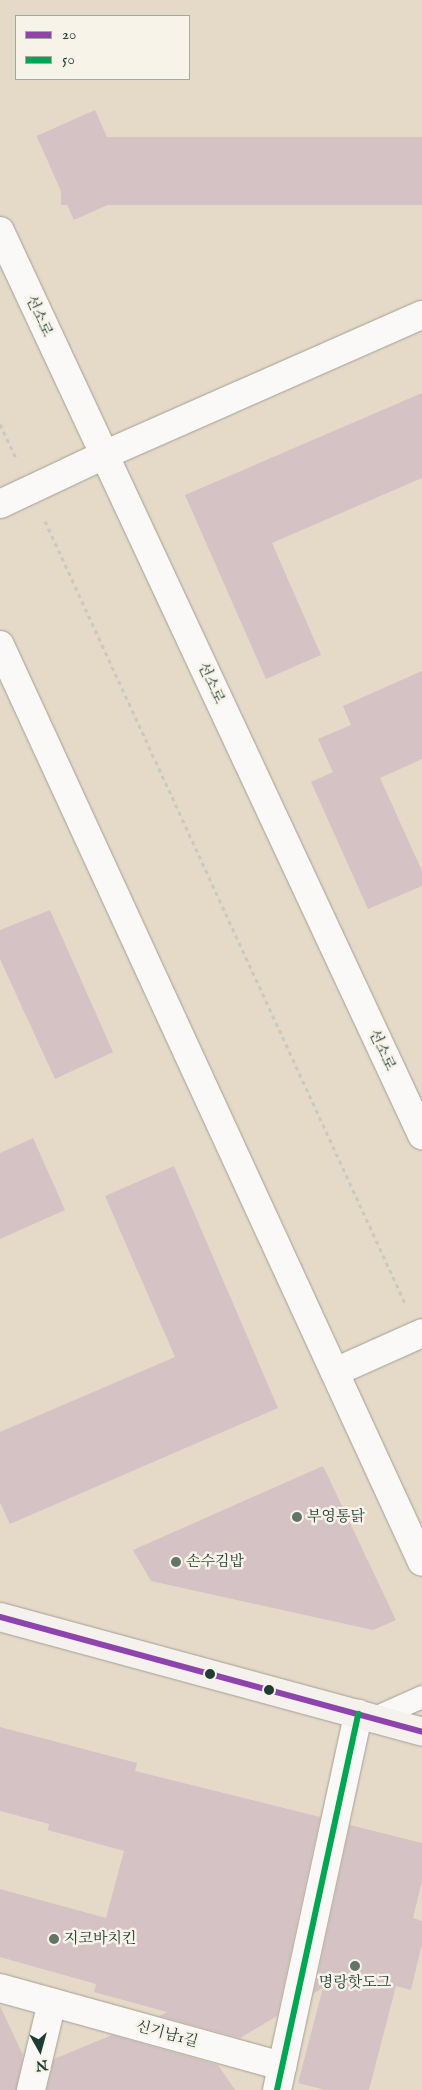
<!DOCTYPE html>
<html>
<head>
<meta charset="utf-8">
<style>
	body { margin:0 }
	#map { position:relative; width:422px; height:2090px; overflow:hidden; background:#e5dac8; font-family:"IM FELL English","Noto Serif KR",serif }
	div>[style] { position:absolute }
	.building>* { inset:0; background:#d4c2c5; transform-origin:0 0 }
	.path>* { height:3px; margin-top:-1.5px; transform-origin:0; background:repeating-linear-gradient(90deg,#c9c9c4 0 4px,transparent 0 8px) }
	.roads { filter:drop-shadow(0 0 1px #a29f94) drop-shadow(0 0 1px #a29f94) }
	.lane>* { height:22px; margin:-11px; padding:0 11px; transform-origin:11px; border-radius:11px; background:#fbf9f7 }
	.street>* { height:28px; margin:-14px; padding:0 14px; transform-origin:14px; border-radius:14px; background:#fbf9f7 }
	.secondary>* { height:28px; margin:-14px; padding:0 14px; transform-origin:14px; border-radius:14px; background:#f5f1ec }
	.bus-1>* { height:6px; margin:-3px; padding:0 3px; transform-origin:3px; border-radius:3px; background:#8e44ad }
	.bus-2>* { height:6px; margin:-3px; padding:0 3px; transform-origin:3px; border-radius:3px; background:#00a651 }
	.dots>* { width:14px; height:14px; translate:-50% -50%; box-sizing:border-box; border:2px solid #f7f3e8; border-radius:50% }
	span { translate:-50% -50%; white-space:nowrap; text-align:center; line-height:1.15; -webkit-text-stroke:5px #f7f3e8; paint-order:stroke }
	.street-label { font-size:15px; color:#1f3d34 }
	.poi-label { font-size:15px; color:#1f3d34 }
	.left { translate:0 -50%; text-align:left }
	.legend { position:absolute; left:15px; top:15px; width:175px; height:65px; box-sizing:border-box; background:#f7f3e8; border:1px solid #a1aaa0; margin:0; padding:6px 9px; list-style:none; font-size:15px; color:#1f3d34 }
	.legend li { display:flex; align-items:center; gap:10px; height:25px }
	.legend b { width:25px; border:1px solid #a1aaa0 }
	.north { position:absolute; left:15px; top:2025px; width:50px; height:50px; -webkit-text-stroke:4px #f7f3e8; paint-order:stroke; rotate:173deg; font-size:14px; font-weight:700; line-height:20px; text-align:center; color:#1f3d34 }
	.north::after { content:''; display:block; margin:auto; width:18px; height:22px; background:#1f3d34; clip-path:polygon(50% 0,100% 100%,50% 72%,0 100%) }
</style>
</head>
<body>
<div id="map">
	<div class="building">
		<div style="left:95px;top:110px;width:92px;height:64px;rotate:66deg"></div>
		<div style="left:422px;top:137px;width:68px;height:361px;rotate:90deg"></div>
		<div style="clip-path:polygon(422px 393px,422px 478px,272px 543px,321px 655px,266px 679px,185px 495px)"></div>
		<div style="clip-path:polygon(422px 671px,422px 759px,380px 778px,422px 871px,422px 886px,368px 909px,311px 782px,333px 772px,318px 739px,351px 725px,343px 706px)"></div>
		<div style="clip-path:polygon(50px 910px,113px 1052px,55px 1079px,0 959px,0 930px)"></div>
		<div style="clip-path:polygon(33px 1138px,65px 1210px,0 1239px,0 1153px)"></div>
		<div style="clip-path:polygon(174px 1166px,278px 1408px,10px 1524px,0 1503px,0 1432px,175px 1357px,105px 1196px)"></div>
		<div style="clip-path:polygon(323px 1466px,396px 1620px,373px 1630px,151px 1581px,133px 1550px)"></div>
		<div style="clip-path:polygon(0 1727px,137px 1763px,135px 1771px,320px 1817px,277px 2016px,240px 2038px,159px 2016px,167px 2012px,94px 1992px,96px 1984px,0 1957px,0 1889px,106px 1918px,124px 1851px,48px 1830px,49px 1824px,0 1811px)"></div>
		<div style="clip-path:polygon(350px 1825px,422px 1843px,422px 1881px,413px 1918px,422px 1921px,422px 1944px,411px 1990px,396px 1986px,369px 2090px,325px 2090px,298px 2083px,323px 1988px,314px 1993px)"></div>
		<div style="clip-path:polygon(0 2006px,23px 2055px,16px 2090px,0 2090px)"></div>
		<div style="clip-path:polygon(112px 2035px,218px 2065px,235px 2090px,47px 2090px,54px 2059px)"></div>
	</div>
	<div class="path">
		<div style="left:0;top:424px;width:38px;rotate:65deg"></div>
		<div style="left:45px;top:521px;width:861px;rotate:65.28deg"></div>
	</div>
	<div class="roads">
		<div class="lane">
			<div style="left:375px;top:1718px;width:51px;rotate:-24.1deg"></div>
		</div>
		<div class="street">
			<div style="left:0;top:231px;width:998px;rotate:64.98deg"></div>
			<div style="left:0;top:504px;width:115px;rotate:-25.2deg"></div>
			<div style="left:104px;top:455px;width:347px;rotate:-23.8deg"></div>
			<div style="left:0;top:645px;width:1009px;rotate:65.29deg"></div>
			<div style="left:335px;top:1372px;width:95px;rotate:-24.1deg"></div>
			<div style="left:0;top:1988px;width:293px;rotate:15.5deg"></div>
			<div style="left:31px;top:2090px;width:90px;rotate:-76.6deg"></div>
			<div style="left:277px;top:2090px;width:385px;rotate:-77.8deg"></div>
		</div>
		<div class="secondary">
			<div style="left:0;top:1617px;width:437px;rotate:15.2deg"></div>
		</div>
	</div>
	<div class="bus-1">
		<div style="left:0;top:1617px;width:437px;rotate:15.2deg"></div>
	</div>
	<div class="bus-2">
		<div style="left:277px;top:2090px;width:385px;rotate:-77.8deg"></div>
	</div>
	<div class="dots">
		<div style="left:297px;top:1517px;background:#647468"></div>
		<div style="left:176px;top:1562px;background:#647468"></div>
		<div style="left:210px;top:1674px;background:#1f3d34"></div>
		<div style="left:269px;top:1690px;background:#1f3d34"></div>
		<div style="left:54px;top:1939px;background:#647468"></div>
		<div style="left:355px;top:1966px;background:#647468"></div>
	</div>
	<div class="street-label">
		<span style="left:39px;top:316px;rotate:65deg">선소로</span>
		<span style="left:211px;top:683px;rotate:65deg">선소로</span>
		<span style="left:382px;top:1050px;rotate:65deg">선소로</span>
		<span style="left:167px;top:2034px;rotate:15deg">신기남1길</span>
	</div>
	<div class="poi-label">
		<span class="left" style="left:307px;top:1517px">부영통닭</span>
		<span class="left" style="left:186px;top:1562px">손수김밥</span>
		<span class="left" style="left:64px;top:1939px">지코바치킨</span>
		<span style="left:355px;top:1983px">명랑핫도그</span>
	</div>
	<ul class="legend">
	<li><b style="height:6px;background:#8e44ad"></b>20</li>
	<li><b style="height:6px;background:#00a651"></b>50</li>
	</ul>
	<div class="north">N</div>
</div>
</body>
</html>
